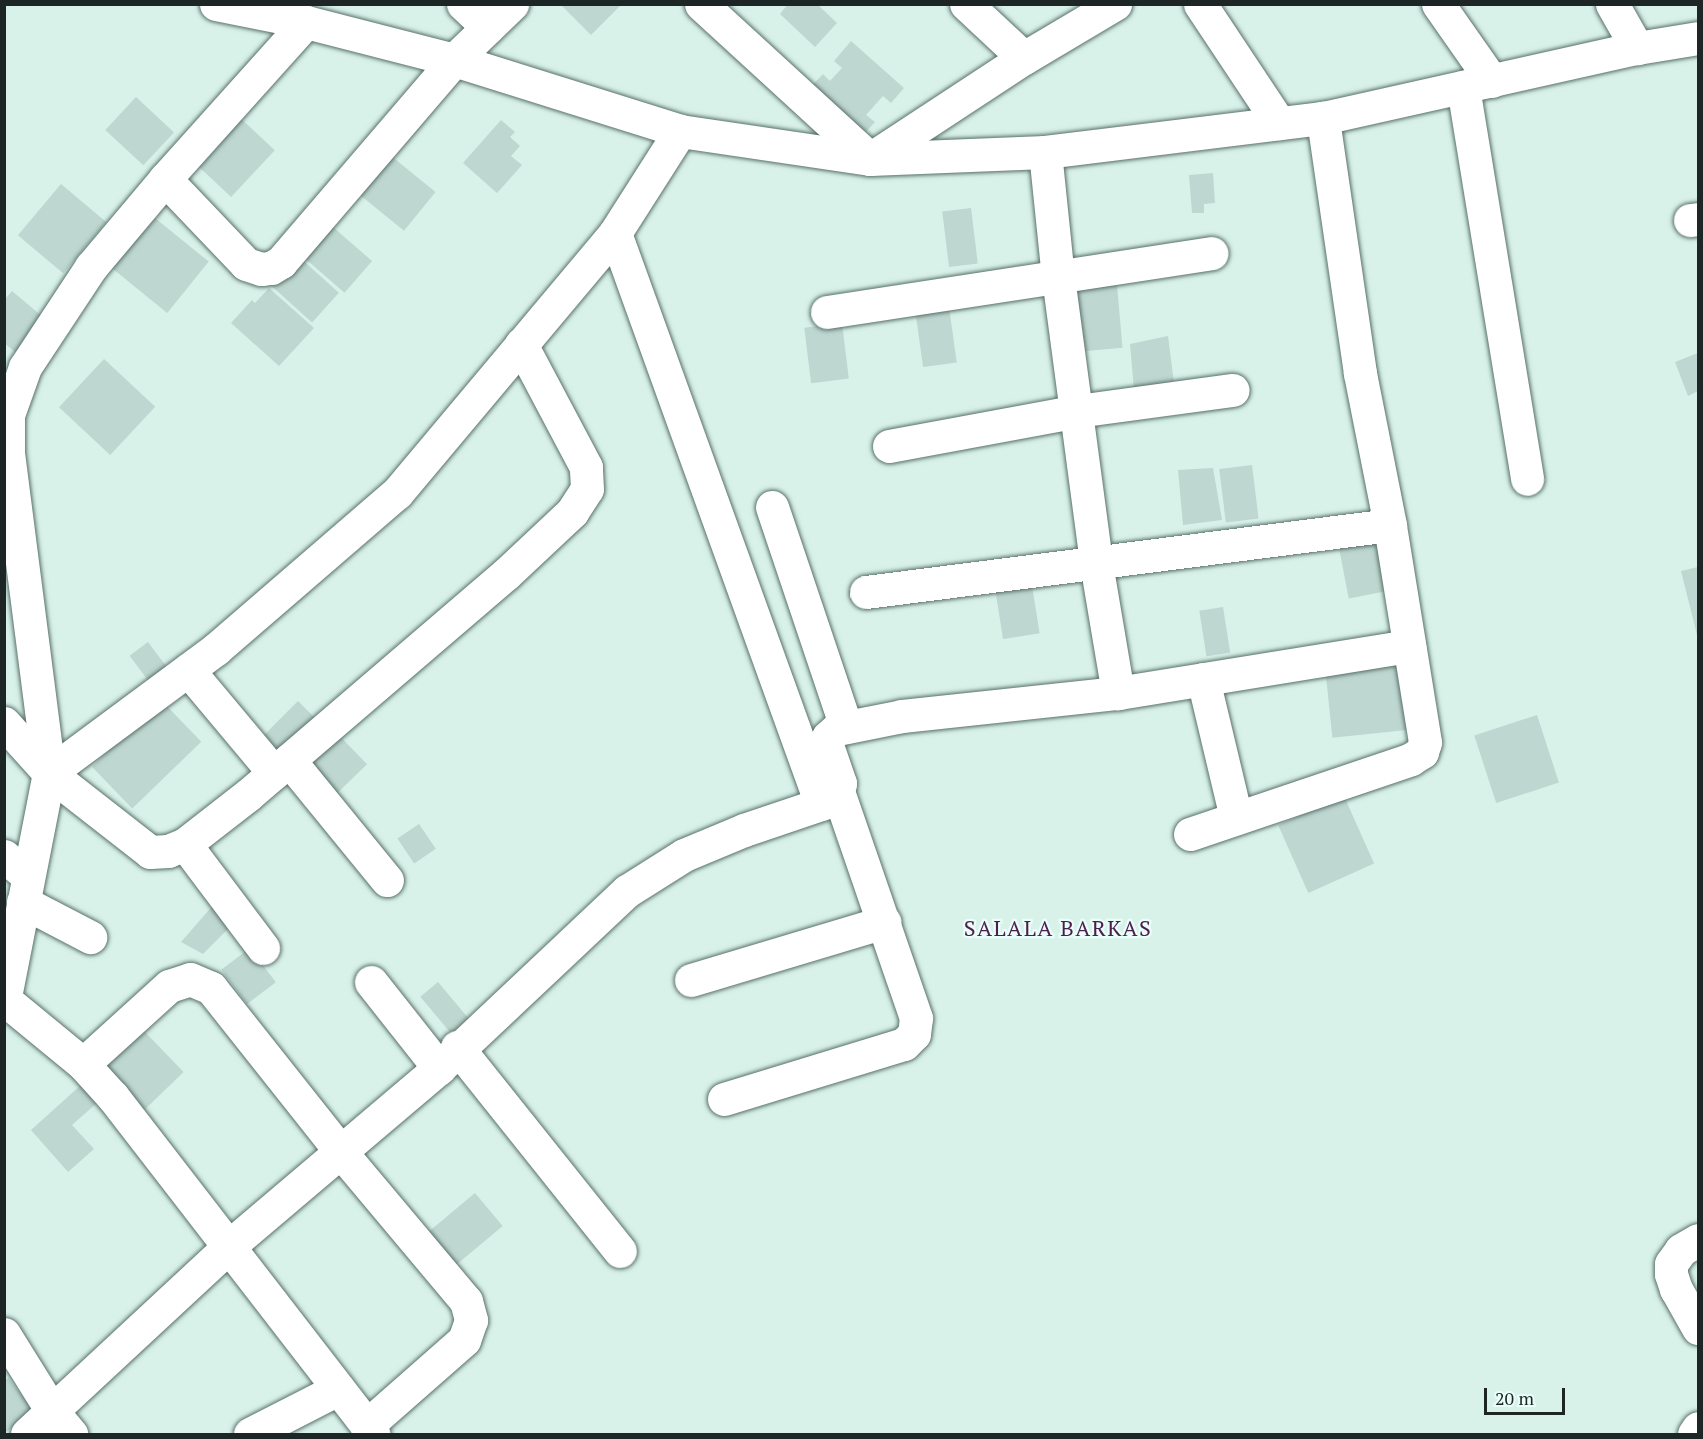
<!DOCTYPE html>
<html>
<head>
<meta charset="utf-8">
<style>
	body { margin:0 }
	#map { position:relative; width:1703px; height:1439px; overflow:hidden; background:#d8f2ea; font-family:"PT Serif",serif }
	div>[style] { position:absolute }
	.building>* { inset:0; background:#bed7d0; transform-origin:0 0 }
	.roads { filter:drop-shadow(0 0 2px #59706a) drop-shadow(0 0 2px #59706a) }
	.minor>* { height:33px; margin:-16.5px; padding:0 16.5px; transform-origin:16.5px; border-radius:16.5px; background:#fff }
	span { translate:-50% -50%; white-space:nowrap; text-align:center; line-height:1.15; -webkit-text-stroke:4.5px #e9fef8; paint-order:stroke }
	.neighbourhood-label { font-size:22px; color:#4c1d4e; letter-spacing:1.5px }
	.frame { position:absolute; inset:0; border:6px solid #1d2624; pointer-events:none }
	.scale { position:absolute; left:1484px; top:1388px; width:81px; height:27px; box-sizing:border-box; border:3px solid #1d2624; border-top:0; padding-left:8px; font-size:18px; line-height:21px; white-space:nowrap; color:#1d2624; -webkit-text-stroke:4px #e9fef8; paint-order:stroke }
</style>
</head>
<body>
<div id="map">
	<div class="building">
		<div style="clip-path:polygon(560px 4px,622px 4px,591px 35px)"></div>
		<div style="clip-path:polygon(788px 4px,817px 4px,837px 23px,815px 47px,780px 14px)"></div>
		<div style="clip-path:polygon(851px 41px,904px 88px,891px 103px,883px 96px,866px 115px,875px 122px,860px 138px,807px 91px,823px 74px,830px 81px,842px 68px,834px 61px)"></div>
		<div style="left:136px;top:97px;width:52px;height:45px;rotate:43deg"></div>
		<div style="left:236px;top:114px;width:53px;height:64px;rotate:43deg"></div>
		<div style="clip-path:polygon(501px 120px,515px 132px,510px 137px,520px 146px,511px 156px,522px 165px,497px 193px,463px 163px)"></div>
		<div style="left:385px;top:151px;width:65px;height:50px;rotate:39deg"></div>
		<div style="clip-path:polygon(1213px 173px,1215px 203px,1204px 204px,1204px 213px,1192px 213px,1189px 175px)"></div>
		<div style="left:61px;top:184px;width:59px;height:67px;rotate:40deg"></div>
		<div style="left:971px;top:208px;width:56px;height:29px;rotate:83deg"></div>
		<div style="left:145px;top:210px;width:82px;height:66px;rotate:39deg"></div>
		<div style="left:326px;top:221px;width:61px;height:42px;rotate:41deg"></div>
		<div style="left:298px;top:256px;width:55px;height:40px;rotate:42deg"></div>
		<div style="left:1117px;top:285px;width:63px;height:45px;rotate:85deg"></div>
		<div style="clip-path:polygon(269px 288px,314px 328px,279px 366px,231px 323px,252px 300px,255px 303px)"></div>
		<div style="clip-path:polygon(12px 291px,50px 323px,20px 356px,4px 343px,4px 300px)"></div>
		<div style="left:948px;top:300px;width:63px;height:34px;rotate:82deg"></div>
		<div style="left:842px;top:323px;width:56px;height:38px;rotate:83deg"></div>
		<div style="clip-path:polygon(1168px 336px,1175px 391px,1135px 401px,1130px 344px)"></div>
		<div style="clip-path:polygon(1698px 353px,1698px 391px,1688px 396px,1675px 362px)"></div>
		<div style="left:104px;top:359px;width:70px;height:66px;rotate:43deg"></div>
		<div style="left:1252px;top:465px;width:54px;height:33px;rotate:83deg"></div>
		<div style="clip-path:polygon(1213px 468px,1222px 520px,1183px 525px,1178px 470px)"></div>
		<div style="left:1376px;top:534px;width:58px;height:39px;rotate:79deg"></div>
		<div style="clip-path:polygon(1698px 567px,1698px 639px,1681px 571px)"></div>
		<div style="left:1031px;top:579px;width:55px;height:37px;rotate:81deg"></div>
		<div style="left:1223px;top:607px;width:46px;height:24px;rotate:81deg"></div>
		<div style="left:148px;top:642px;width:44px;height:23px;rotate:53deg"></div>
		<div style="left:1402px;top:663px;width:67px;height:77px;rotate:84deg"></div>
		<div style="left:161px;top:700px;width:58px;height:96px;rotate:46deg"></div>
		<div style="left:298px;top:701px;width:25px;height:49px;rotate:45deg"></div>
		<div style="left:1537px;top:715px;width:71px;height:66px;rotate:72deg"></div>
		<div style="left:333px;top:729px;width:49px;height:42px;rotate:46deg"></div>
		<div style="left:1344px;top:796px;width:74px;height:72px;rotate:66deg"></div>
		<div style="left:419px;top:824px;width:30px;height:26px;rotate:56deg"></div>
		<div style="clip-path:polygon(215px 903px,229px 928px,203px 954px,181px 942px)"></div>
		<div style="left:250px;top:948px;width:43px;height:36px;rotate:53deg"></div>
		<div style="left:438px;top:982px;width:54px;height:23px;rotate:50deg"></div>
		<div style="left:144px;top:1031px;width:57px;height:63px;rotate:46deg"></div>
		<div style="clip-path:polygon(81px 1085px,97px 1103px,72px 1125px,94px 1149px,68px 1172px,31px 1130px)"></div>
		<div style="left:475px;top:1193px;width:43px;height:62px;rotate:50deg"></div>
		<div style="clip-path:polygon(8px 1378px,33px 1410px,4px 1434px,4px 1381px)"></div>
	</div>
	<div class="roads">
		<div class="minor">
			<div style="left:216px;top:4px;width:92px;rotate:11.3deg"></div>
			<div style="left:306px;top:22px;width:153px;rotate:14.4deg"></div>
			<div style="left:454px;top:60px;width:237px;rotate:17.4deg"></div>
			<div style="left:680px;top:131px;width:192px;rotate:8.4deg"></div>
			<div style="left:870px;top:159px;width:175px;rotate:-2.3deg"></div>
			<div style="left:1045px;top:152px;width:280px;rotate:-7deg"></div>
			<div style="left:1323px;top:118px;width:322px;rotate:-12.6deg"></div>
			<div style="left:1637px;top:48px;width:62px;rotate:-9.3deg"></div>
			<div style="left:463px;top:4px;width:34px;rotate:43deg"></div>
			<div style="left:701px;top:4px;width:229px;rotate:42.5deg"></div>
			<div style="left:870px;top:159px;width:184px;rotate:-33.3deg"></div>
			<div style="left:1024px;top:58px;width:106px;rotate:-30.7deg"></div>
			<div style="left:966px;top:4px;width:79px;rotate:43deg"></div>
			<div style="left:1200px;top:4px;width:143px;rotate:56.4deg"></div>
			<div style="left:1438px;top:4px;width:94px;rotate:55deg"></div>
			<div style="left:1612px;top:4px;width:51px;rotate:60.4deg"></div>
			<div style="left:1463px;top:87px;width:397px;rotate:80.7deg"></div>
			<div style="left:1045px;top:152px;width:126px;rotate:84.1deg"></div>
			<div style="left:1058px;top:277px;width:289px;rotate:82.4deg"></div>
			<div style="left:1096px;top:563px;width:132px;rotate:80.4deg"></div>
			<div style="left:165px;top:179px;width:117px;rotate:46.4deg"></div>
			<div style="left:246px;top:264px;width:16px;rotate:18deg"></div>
			<div style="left:261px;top:269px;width:10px;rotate:-6deg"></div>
			<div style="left:271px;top:268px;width:12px;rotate:-31deg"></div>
			<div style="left:281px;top:262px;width:266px;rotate:-49.4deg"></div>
			<div style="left:454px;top:60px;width:81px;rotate:-44deg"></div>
			<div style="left:1690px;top:220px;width:8px;rotate:-7deg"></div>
			<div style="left:615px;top:233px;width:607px;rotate:70.16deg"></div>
			<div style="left:827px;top:312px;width:389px;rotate:-8.7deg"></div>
			<div style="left:889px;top:446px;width:191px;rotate:-10.5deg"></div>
			<div style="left:1077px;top:411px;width:157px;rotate:-7.7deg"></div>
			<div style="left:772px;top:507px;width:232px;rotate:71.4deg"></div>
			<div style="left:866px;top:592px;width:528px;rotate:-7.29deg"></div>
			<div style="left:188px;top:670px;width:134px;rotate:50.1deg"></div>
			<div style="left:1203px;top:679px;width:143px;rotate:76.6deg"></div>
			<div style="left:4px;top:723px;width:67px;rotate:48deg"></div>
			<div style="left:49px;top:773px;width:128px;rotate:38deg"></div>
			<div style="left:150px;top:852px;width:18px;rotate:-3deg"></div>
			<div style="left:168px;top:851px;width:18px;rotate:-22deg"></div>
			<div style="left:185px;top:844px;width:80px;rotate:-37.9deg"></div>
			<div style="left:248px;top:795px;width:340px;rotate:-40.6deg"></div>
			<div style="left:506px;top:574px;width:91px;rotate:-43.2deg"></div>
			<div style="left:572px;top:512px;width:27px;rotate:-57deg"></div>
			<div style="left:587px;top:489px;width:22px;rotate:-93deg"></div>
			<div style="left:586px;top:467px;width:139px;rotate:-117.9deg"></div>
			<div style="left:289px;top:760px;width:155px;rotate:50.8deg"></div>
			<div style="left:49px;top:773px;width:208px;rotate:-36.6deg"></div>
			<div style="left:216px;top:649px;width:239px;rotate:-40.8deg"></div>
			<div style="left:397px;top:493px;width:339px;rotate:-50deg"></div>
			<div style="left:615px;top:233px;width:121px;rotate:-57.5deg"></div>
			<div style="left:1190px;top:834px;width:233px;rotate:-18.7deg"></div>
			<div style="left:1411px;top:759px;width:13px;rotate:-32deg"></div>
			<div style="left:1422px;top:752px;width:10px;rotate:-73deg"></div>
			<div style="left:1425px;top:742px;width:220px;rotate:-99.2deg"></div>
			<div style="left:1390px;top:525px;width:155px;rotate:-101.2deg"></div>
			<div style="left:1360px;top:373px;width:258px;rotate:-98.3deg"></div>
			<div style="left:185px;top:844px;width:130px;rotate:53.1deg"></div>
			<div style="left:4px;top:856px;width:31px;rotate:40deg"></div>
			<div style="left:23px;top:902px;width:76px;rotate:27.6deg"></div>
			<div style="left:691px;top:980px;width:202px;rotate:-16.7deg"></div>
			<div style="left:371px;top:982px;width:110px;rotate:51.7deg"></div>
			<div style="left:4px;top:999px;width:102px;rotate:39.4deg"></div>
			<div style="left:83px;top:1064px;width:45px;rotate:47.7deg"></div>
			<div style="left:113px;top:1097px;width:426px;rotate:52.3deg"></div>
			<div style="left:4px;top:1002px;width:233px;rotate:-78.9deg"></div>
			<div style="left:49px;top:773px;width:324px;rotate:-97.3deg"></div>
			<div style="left:8px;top:452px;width:37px;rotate:-90deg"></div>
			<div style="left:8px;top:415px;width:51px;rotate:-70.5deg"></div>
			<div style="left:25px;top:367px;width:120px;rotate:-56.6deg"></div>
			<div style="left:91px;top:267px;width:115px;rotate:-49.9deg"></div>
			<div style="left:165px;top:179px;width:211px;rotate:-48.1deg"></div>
			<div style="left:457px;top:1047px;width:261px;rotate:51.4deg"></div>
			<div style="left:83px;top:1064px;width:116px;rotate:-42.2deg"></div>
			<div style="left:169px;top:986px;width:22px;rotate:-18deg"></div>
			<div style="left:190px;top:979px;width:23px;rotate:23deg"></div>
			<div style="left:211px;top:988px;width:208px;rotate:51.6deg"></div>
			<div style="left:340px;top:1151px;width:196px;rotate:50deg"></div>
			<div style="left:466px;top:1301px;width:20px;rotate:75deg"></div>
			<div style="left:471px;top:1320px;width:21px;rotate:109deg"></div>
			<div style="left:464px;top:1340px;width:130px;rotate:138.7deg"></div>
			<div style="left:724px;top:1099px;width:188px;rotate:-17deg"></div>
			<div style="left:904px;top:1044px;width:14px;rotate:-45deg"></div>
			<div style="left:914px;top:1034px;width:16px;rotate:-83deg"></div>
			<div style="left:916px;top:1018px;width:239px;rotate:-109deg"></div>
			<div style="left:1698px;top:1240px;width:20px;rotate:150deg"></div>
			<div style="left:1681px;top:1250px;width:17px;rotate:126deg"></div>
			<div style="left:1671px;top:1264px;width:10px;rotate:90deg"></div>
			<div style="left:1671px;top:1274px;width:16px;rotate:72deg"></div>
			<div style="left:1676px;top:1289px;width:45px;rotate:60.6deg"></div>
			<div style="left:4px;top:1334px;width:91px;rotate:58.1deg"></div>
			<div style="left:52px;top:1411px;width:30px;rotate:50deg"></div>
			<div style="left:27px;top:1434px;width:275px;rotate:-42.9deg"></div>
			<div style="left:228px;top:1247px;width:277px;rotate:-40.3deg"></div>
			<div style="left:439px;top:1068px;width:258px;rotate:-43.3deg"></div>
			<div style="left:627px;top:891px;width:67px;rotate:-32.3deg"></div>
			<div style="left:684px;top:855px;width:65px;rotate:-22.6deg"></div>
			<div style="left:744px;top:830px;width:91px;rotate:-18.6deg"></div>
			<div style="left:830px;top:801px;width:12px;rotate:-48deg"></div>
			<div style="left:838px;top:792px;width:9px;rotate:-77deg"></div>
			<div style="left:840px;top:783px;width:39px;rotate:-109deg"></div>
			<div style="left:827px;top:746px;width:9px;rotate:-84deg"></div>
			<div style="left:828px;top:737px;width:12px;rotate:-42deg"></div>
			<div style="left:837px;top:729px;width:66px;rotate:-11.3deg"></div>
			<div style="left:902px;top:716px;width:217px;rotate:-6.1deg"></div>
			<div style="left:1118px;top:693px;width:295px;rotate:-9.2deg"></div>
			<div style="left:250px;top:1434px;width:99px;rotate:-27.1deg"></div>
			<div style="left:1694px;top:1434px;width:7px;rotate:-56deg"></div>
		</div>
	</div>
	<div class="neighbourhood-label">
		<span style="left:1058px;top:928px">SALALA BARKAS</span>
	</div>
	<div class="frame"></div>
	<div class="scale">20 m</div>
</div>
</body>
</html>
